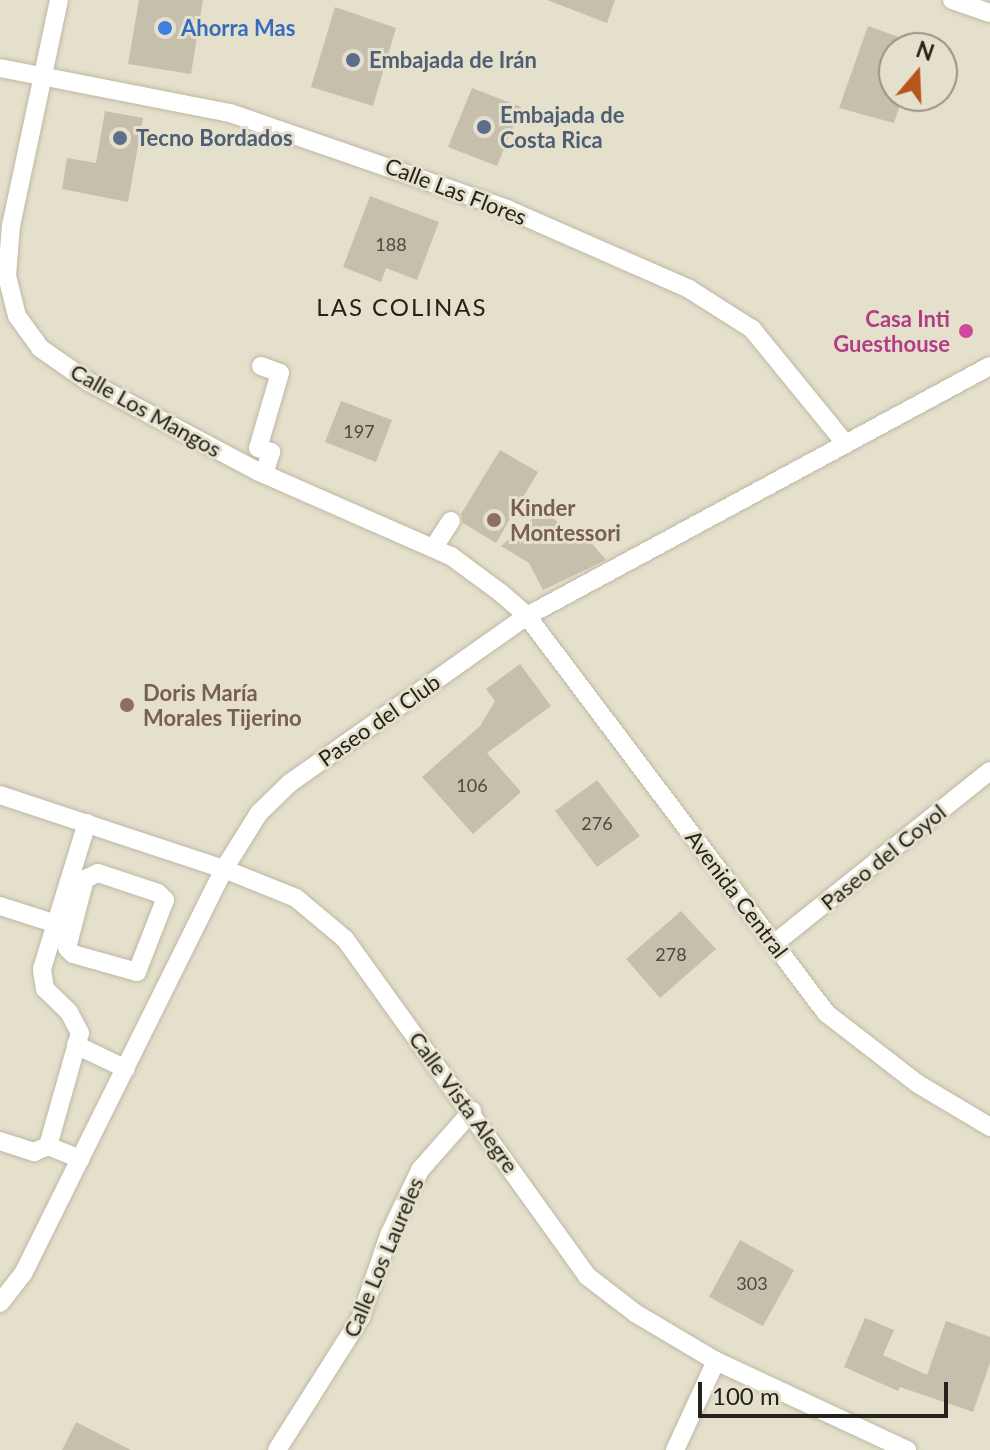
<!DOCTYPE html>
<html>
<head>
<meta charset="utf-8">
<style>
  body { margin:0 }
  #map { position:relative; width:990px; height:1450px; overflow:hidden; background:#e5e0cc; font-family:Lato,sans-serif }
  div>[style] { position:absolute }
  .building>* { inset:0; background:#c5bfac }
  .roads { filter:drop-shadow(0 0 2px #bdb8a4) drop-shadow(0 0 2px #bdb8a4) }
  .minor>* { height:18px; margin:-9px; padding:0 9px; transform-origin:9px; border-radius:9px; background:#fff }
  .dots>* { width:22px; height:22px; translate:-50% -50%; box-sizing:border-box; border:4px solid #e5e0cc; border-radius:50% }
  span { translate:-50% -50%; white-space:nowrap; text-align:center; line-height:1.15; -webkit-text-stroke:6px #e5e0cc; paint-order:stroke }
  .number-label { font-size:18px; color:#4c493e }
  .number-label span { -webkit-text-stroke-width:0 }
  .shop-label { font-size:22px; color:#366cbe; font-weight:700 }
  .left { translate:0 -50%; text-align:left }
  .service-label { font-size:22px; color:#4e5e75; font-weight:700 }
  .street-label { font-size:22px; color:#24221a }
  .hotel-label { font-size:22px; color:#b23c85; font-weight:700 }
  .right { translate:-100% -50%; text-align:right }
  .education-label { font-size:22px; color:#785e54; font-weight:700 }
  .neighbourhood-label { font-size:24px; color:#24221a; letter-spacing:2px }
  .north { position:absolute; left:878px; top:32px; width:80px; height:80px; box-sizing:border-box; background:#e5e0cc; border:2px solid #989485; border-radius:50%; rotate:19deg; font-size:22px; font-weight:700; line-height:32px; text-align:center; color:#24221a }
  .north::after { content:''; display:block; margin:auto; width:28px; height:36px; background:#b8551f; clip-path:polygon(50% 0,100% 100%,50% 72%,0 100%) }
  .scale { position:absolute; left:698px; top:1382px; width:250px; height:36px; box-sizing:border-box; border:4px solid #24221a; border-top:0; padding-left:10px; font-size:24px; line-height:28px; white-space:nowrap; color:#24221a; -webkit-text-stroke:6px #e5e0cc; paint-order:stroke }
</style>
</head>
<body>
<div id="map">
  <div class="building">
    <div style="clip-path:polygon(139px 0,203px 0,191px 74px,128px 64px)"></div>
    <div style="clip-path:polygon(547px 0,615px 0,607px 23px)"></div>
    <div style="clip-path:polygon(335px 7px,396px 28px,373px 106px,311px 87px)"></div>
    <div style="clip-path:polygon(868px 26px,924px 46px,894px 48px,894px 96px,903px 96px,894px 123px,839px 108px)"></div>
    <div style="clip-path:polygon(472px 88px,521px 107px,497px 166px,448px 147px)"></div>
    <div style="clip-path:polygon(105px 111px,143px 118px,128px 202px,62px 189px,67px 158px,96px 163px)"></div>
    <div style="clip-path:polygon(370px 196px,439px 222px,417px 280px,386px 268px,381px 282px,343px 267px)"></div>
    <div style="clip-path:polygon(341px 401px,392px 420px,376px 462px,325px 442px)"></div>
    <div style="clip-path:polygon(500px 450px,538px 472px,496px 543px,463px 523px,461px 514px)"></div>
    <div style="clip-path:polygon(545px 508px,568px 534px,577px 526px,606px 560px,543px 590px,529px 563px,501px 546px)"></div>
    <div style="clip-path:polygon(520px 664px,551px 706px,487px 753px,521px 792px,473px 834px,422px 777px,480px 726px,495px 701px,486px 689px)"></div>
    <div style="clip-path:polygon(597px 780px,640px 836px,597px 867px,555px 811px)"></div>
    <div style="clip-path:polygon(681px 911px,716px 949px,660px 998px,626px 959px)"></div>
    <div style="clip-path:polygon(740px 1240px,794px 1270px,763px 1326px,709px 1297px)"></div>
    <div style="clip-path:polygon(865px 1318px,894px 1330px,883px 1355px,927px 1375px,946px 1321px,990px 1337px,990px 1363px,973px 1412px,900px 1387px,898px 1391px,844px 1367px)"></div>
    <div style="clip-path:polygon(76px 1422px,131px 1450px,62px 1450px)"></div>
  </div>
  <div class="roads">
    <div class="minor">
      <div style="left:59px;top:0;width:230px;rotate:102deg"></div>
      <div style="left:11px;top:225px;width:51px;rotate:94.5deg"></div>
      <div style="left:7px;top:276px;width:41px;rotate:76deg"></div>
      <div style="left:17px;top:316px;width:39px;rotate:54deg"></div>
      <div style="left:40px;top:348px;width:60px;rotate:34.8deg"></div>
      <div style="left:89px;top:382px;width:190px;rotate:27.9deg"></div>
      <div style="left:257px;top:471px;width:212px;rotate:23.7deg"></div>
      <div style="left:451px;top:556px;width:62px;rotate:36.5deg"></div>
      <div style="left:501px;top:593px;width:35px;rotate:41deg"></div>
      <div style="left:527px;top:616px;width:497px;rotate:53deg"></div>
      <div style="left:826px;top:1013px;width:116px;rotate:37.7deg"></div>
      <div style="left:918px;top:1084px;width:84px;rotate:30.8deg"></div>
      <div style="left:952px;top:0;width:40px;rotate:18.9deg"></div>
      <div style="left:0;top:68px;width:234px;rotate:11.1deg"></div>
      <div style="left:230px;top:113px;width:293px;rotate:19.1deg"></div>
      <div style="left:507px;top:209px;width:199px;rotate:23.7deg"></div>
      <div style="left:689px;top:289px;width:75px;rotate:32.4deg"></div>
      <div style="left:752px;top:329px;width:146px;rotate:50.8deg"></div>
      <div style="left:261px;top:366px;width:20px;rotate:20deg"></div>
      <div style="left:280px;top:373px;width:78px;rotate:106.3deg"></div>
      <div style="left:258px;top:448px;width:14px;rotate:17deg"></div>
      <div style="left:271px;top:452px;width:23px;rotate:108deg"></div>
      <div style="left:434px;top:547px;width:31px;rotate:-57deg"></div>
      <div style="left:0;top:795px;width:236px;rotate:18.3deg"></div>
      <div style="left:224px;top:869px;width:78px;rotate:21.9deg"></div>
      <div style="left:296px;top:898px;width:64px;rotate:39.9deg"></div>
      <div style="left:345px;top:939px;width:415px;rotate:54.3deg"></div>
      <div style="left:587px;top:1276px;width:61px;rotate:37.6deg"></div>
      <div style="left:635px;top:1313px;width:94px;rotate:30.7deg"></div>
      <div style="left:716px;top:1361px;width:211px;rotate:25deg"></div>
      <div style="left:98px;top:873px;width:63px;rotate:18.4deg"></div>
      <div style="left:158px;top:893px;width:10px;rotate:45deg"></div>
      <div style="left:165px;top:900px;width:77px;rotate:111.3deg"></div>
      <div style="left:137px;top:972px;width:66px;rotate:-164.3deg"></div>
      <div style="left:73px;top:954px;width:8px;rotate:-135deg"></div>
      <div style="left:67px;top:948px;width:71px;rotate:-75.4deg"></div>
      <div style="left:85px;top:879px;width:14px;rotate:-25deg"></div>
      <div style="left:0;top:906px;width:69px;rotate:17.7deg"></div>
      <div style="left:775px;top:943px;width:275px;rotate:-38.7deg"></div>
      <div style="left:76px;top:1045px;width:55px;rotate:25.6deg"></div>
      <div style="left:0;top:1141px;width:36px;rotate:18deg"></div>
      <div style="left:34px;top:1152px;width:15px;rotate:-23deg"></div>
      <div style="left:48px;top:1146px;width:35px;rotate:22deg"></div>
      <div style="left:48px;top:1146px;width:117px;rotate:-74.2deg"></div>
      <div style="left:80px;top:1033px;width:24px;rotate:-118deg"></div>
      <div style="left:69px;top:1012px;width:33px;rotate:-136deg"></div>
      <div style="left:45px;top:989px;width:20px;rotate:-99deg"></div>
      <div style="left:42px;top:969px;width:153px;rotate:-72.9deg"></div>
      <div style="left:0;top:1303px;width:37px;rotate:-52deg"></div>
      <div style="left:23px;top:1274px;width:452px;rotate:-63.6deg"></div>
      <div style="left:224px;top:869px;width:66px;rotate:-58deg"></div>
      <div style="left:259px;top:813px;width:43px;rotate:-44.1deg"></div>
      <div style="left:290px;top:783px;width:290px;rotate:-35.2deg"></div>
      <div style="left:527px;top:616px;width:526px;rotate:-28.37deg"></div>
      <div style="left:277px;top:1450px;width:157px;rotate:-57.7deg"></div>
      <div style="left:361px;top:1317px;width:87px;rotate:-71.1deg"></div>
      <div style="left:389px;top:1235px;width:72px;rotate:-64.5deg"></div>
      <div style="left:420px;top:1170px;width:79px;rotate:-48.6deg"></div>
      <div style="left:675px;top:1450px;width:98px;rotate:-65.3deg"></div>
    </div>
  </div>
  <div class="dots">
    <div style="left:165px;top:28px;background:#3f7fe0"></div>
    <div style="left:353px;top:60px;background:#5c6f8a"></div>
    <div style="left:484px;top:127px;background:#5c6f8a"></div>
    <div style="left:120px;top:138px;background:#5c6f8a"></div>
    <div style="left:966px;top:331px;background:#d1479c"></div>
    <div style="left:494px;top:520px;background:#8d6e63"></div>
    <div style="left:127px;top:705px;background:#8d6e63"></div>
  </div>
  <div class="number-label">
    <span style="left:391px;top:244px">188</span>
    <span style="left:359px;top:431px">197</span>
    <span style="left:472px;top:785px">106</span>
    <span style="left:597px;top:823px">276</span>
    <span style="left:671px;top:954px">278</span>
    <span style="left:752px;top:1283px">303</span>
  </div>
  <div class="shop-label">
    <span class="left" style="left:181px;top:28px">Ahorra Mas</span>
  </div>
  <div class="service-label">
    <span class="left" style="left:369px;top:60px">Embajada de Irán</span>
    <span class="left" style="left:500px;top:127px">Embajada de<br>Costa Rica</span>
    <span class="left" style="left:136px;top:138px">Tecno Bordados</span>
  </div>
  <div class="street-label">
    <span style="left:456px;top:191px;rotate:21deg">Calle Las Flores</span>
    <span style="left:146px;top:410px;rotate:29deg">Calle Los Mangos</span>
    <span style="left:379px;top:720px;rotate:-35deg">Paseo del Club</span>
    <span style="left:883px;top:857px;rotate:-39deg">Paseo del Coyol</span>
    <span style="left:737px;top:894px;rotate:53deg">Avenida Central</span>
    <span style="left:464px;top:1102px;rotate:54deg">Calle Vista Alegre</span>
    <span style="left:383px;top:1257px;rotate:-67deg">Calle Los Laureles</span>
  </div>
  <div class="hotel-label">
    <span class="right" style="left:950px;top:331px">Casa Inti<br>Guesthouse</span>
  </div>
  <div class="education-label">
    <span class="left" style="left:510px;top:520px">Kinder<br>Montessori</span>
    <span class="left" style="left:143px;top:705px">Doris María<br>Morales Tijerino</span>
  </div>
  <div class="neighbourhood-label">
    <span style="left:402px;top:307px">LAS COLINAS</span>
  </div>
  <div class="north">N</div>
  <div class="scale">100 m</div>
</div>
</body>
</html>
